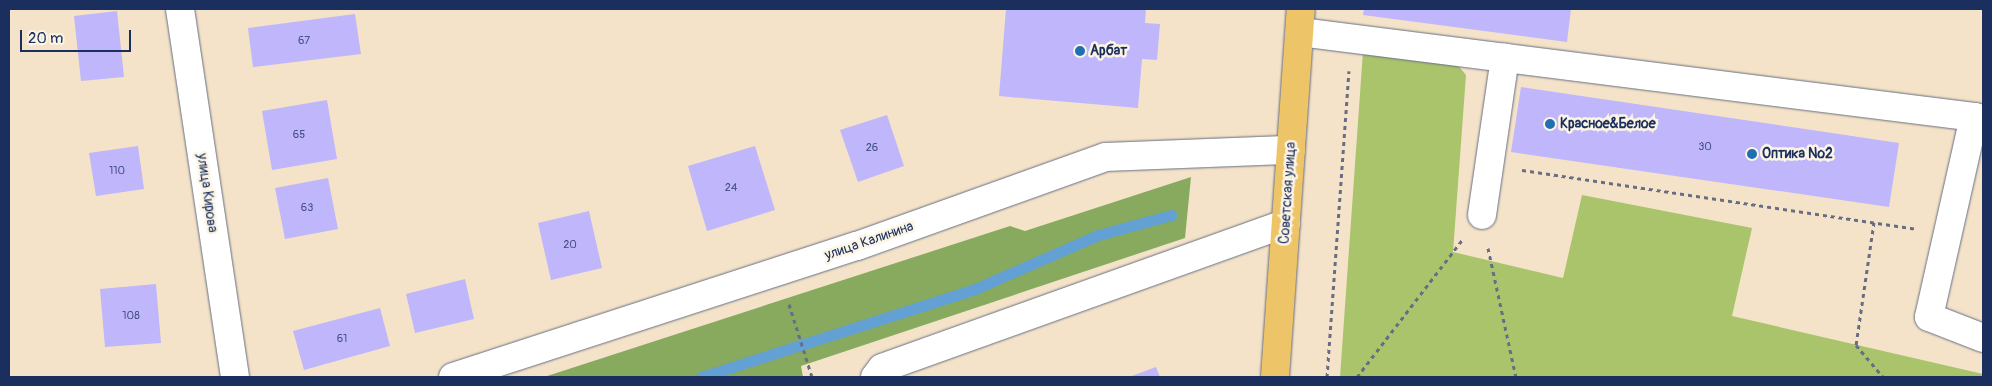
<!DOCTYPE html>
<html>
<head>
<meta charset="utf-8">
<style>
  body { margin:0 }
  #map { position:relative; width:1992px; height:386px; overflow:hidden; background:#f4e3c8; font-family:Pangolin,sans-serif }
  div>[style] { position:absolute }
  .green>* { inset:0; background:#aac46b }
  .forest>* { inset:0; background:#87aa5f }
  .stream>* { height:11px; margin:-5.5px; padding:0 5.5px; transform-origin:5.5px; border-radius:5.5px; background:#63a0d4 }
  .building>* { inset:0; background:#c0b6fb }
  .path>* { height:3px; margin-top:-1.5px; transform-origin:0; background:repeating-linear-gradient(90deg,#676e83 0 4px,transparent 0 8px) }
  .roads { filter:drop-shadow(0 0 1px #676e83) drop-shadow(0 0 1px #676e83) }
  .minor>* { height:28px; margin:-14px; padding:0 14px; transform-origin:14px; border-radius:14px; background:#fff }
  .major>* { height:28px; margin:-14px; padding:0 14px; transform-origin:14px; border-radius:14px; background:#eec469 }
  .dots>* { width:14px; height:14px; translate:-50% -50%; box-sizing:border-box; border:2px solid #fcf5e5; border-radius:50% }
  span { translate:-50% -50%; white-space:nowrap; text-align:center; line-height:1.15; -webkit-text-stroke:5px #fcf5e5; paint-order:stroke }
  .number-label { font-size:11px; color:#445185 }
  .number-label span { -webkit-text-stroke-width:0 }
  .poi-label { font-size:14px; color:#1b2f5e; font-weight:700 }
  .left { translate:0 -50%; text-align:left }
  .street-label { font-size:14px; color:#1b2f5e }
  .frame { position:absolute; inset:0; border:10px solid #1b2f5e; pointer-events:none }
  .scale { position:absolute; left:20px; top:30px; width:111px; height:22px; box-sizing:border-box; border:2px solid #1b2f5e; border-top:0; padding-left:6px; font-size:15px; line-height:18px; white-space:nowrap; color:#1b2f5e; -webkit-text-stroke:4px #fcf5e5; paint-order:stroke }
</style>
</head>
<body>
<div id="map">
  <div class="green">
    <div style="clip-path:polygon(1363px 51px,1456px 63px,1466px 75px,1453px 252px,1563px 278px,1582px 195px,1752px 228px,1732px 316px,1983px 374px,1983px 377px,1340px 377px)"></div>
  </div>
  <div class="forest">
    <div style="clip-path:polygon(1191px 177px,1185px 238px,801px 366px,803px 377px,544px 377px,1010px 226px,1025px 231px)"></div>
  </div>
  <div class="stream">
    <div style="left:701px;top:377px;width:288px;rotate:-17.8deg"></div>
    <div style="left:975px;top:289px;width:134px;rotate:-23.7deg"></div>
    <div style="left:1098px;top:235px;width:76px;rotate:-15.3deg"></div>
  </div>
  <div class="building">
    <div style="clip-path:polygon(1006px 9px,1146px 9px,1145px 23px,1160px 24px,1157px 60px,1142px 59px,1138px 108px,999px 96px)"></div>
    <div style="clip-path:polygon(1364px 9px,1571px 9px,1567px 42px,1363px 15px)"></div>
    <div style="clip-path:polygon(117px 11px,124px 77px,81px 81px,74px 16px)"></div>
    <div style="clip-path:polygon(355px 14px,361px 54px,253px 67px,248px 28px)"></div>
    <div style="clip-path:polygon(1521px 87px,1899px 143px,1889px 207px,1511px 152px)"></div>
    <div style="clip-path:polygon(327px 100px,337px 159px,272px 170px,262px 111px)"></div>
    <div style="clip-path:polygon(887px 115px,904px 166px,858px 182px,840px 130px)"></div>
    <div style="clip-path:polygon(138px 146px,144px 189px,96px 196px,89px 153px)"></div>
    <div style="clip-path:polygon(755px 146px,775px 210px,707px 231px,688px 166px)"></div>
    <div style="clip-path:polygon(328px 178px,338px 229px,285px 239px,275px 188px)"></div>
    <div style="clip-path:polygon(589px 211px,602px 268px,551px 280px,538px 223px)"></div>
    <div style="clip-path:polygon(465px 279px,474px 319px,415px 333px,406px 294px)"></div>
    <div style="clip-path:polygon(156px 284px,161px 343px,105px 347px,100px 289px)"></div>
    <div style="clip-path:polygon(380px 308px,390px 346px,304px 370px,293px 331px)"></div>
    <div style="clip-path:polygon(1156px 367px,1160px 377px,1129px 377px)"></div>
  </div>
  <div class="path">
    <div style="left:1522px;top:170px;width:398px;rotate:8.5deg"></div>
    <div style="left:1874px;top:222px;width:124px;rotate:98.3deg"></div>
    <div style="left:1856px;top:345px;width:42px;rotate:49.8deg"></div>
    <div style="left:1488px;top:248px;width:132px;rotate:77.8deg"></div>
    <div style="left:789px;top:304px;width:77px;rotate:72.5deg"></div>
    <div style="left:1327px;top:377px;width:307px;rotate:-85.9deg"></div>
    <div style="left:1357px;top:377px;width:174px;rotate:-52.5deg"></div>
  </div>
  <div class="roads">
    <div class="minor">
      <div style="left:180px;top:9px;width:372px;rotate:81.5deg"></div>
      <div style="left:1300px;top:32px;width:679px;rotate:7.19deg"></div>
      <div style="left:1983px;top:119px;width:9px;rotate:-167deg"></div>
      <div style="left:1974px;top:117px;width:205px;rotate:102.7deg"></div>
      <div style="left:1929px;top:317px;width:58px;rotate:21.3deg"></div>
      <div style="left:1482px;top:215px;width:159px;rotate:-81.7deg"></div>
      <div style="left:453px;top:377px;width:425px;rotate:-18deg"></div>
      <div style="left:857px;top:246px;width:264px;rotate:-19.7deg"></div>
      <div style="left:1106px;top:157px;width:185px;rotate:-2.2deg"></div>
      <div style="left:875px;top:377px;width:11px;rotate:-52deg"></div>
      <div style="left:882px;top:368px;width:429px;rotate:-19.7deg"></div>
    </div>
    <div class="major">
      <div style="left:1275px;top:377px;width:369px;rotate:-86deg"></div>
    </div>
  </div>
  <div class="dots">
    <div style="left:1080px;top:51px;background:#1f6fb2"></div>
    <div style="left:1550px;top:124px;background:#1f6fb2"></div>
    <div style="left:1752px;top:154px;background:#1f6fb2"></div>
  </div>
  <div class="number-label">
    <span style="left:304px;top:41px">67</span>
    <span style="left:299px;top:135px">65</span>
    <span style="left:1705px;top:147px">30</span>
    <span style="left:872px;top:148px">26</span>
    <span style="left:117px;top:171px">110</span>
    <span style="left:731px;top:188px">24</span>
    <span style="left:307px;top:208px">63</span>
    <span style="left:570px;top:245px">20</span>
    <span style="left:131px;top:316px">108</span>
    <span style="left:342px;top:339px">61</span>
  </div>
  <div class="poi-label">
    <span class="left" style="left:1090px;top:51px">Арбат</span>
    <span class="left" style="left:1560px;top:124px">Красное&amp;Белое</span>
    <span class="left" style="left:1762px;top:154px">Оптика №2</span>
  </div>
  <div class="street-label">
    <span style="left:207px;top:193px;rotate:82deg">улица Кирова</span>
    <span style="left:1288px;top:193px;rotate:-86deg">Советская улица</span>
    <span style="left:869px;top:241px;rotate:-19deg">улица Калинина</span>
  </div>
  <div class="frame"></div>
  <div class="scale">20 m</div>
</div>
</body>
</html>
